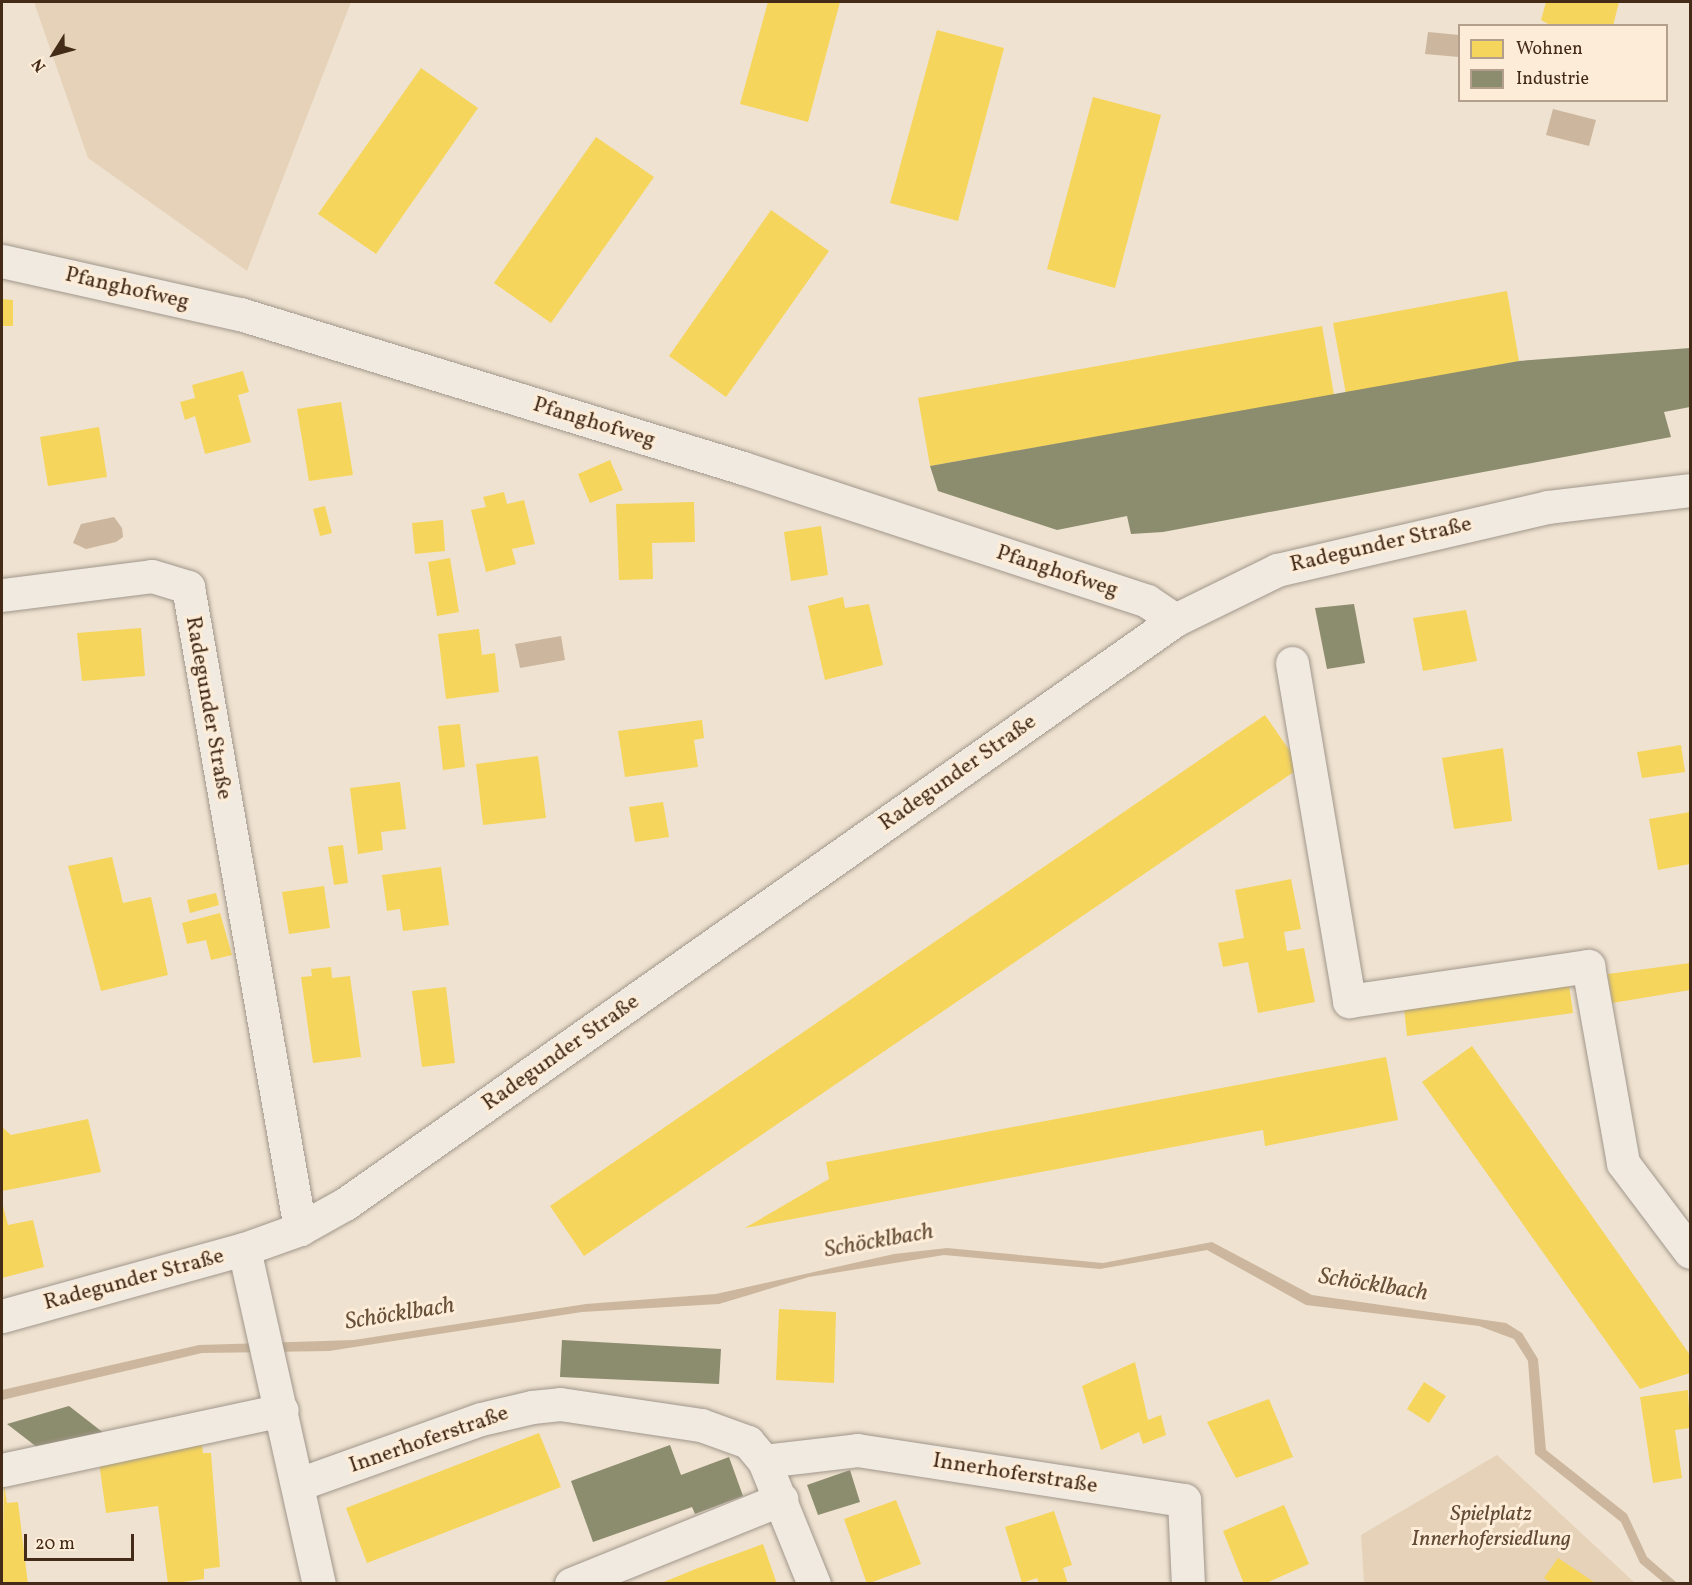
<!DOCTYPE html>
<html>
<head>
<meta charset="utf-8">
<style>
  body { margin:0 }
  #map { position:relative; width:1692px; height:1585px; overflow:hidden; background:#efe2d0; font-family:Vollkorn,serif }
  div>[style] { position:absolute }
  .green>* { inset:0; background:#e5d2b9 }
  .water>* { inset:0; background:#ccb79e }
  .homes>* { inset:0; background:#f6d55c }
  .industry>* { inset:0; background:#8c8c6e }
  .roads { filter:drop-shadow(0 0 2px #a1978b) drop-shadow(0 0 2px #a1978b) }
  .minor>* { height:33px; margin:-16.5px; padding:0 16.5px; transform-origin:16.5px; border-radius:16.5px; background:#f1eae1 }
  .secondary>* { height:33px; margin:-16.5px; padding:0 16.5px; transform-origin:16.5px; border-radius:16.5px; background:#f1eae1 }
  span { translate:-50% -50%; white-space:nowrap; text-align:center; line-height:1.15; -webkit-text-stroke:6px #fdedd8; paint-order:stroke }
  .street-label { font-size:22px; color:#442b17 }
  .park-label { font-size:22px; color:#634a34; font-style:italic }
  .water-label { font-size:24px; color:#685039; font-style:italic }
  .frame { position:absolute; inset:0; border:3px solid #442b17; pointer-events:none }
  .legend { position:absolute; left:1458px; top:24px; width:210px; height:78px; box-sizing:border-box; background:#fdedd8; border:2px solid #b39f8b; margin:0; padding:8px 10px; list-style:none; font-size:18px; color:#442b17 }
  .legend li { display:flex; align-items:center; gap:12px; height:30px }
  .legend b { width:30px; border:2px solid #b39f8b }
  .north { position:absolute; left:24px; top:24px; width:60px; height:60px; -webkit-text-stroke:4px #fdedd8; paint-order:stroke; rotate:233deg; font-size:16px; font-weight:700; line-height:24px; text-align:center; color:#442b17 }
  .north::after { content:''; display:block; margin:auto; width:21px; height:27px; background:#442b17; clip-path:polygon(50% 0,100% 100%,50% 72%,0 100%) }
  .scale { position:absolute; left:24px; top:1534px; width:110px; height:27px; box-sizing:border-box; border:3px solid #442b17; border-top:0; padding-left:8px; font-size:18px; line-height:21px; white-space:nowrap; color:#442b17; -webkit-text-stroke:4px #fdedd8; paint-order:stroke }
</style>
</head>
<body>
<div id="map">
  <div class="green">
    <div style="clip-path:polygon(34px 2px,351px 2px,247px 271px,88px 158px)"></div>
    <div style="clip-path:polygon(1497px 1455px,1635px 1583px,1364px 1583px,1361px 1535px)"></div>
  </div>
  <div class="water">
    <div style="clip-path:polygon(1428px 32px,1459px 35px,1459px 57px,1425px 54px)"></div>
    <div style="clip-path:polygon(1553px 109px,1596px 120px,1589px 146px,1546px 135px)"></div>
    <div style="clip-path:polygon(114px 517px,122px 528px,123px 537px,116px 542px,86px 549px,73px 543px,81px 524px)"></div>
    <div style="clip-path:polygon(561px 636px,565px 660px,520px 668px,515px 644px)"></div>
    <div style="clip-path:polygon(1212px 1242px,1312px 1295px,1506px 1323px,1522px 1333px,1538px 1359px,1546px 1450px,1627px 1514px,1647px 1557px,1677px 1583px,1664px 1583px,1640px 1563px,1621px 1522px,1535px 1454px,1528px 1361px,1514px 1339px,1479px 1326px,1306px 1305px,1207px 1250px,1100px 1269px,944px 1255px,809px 1277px,719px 1304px,582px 1312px,329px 1351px,202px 1353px,2px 1400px,2px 1390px,199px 1345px,354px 1340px,586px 1304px,716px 1294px,894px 1254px,947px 1248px,1103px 1263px)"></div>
  </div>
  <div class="homes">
    <div style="clip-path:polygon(768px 2px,840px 2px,808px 122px,740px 104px)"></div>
    <div style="clip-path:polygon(1546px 2px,1619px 2px,1613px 26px,1552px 26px,1541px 20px)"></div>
    <div style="clip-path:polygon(937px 30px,1004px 48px,958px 221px,890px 203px)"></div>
    <div style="clip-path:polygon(421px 68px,478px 108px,376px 254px,318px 214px)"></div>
    <div style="clip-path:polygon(1093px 97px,1161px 115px,1115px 288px,1047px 269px)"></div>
    <div style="clip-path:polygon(596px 137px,654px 177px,551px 323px,494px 283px)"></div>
    <div style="clip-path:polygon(771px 210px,829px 251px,726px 397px,669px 356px)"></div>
    <div style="clip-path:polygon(1507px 291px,1519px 361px,1346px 394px,1333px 323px)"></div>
    <div style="clip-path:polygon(2px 299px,13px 300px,13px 326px,2px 326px)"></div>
    <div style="clip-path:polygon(1322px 326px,1334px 395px,930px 466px,918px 398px)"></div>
    <div style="clip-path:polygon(243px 371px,249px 392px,238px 395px,251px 442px,205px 454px,195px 416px,185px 420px,180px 402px,195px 398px,192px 385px)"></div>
    <div style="clip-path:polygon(341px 402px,353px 475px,309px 481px,297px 409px)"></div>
    <div style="clip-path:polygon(99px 427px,107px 477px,48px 486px,40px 437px)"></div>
    <div style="clip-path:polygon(610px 460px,623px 490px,590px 503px,578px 474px)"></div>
    <div style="clip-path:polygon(504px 492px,507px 504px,524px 500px,535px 544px,512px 549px,516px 564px,486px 572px,471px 510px,486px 507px,483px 497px)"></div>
    <div style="clip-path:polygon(694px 502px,695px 542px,652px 543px,653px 579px,619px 580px,616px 504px)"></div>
    <div style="clip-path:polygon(325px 506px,332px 533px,320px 536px,313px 509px)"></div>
    <div style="clip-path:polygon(443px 520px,445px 551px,415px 554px,412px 523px)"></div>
    <div style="clip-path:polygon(821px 526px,828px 575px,791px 581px,784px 532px)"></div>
    <div style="clip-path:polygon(450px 558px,459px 612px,437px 616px,428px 562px)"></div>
    <div style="clip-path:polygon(843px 597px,845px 608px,869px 604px,883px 665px,825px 680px,808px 606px)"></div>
    <div style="clip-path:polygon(1466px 610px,1477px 661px,1423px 671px,1413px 618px)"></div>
    <div style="clip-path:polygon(141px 628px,145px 676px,82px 681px,77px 633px)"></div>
    <div style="clip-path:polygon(479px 629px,482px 655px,495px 653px,499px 692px,446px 699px,438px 634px)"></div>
    <div style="clip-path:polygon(1265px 715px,1301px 767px,584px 1256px,550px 1206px)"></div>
    <div style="clip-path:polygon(702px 720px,704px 738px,694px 740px,698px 767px,625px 777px,618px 731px)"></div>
    <div style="clip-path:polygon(460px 724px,465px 767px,443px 770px,438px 726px)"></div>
    <div style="clip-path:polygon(1681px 745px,1685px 772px,1642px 778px,1637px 752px)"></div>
    <div style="clip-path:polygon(1503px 748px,1512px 821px,1454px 829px,1442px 758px)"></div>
    <div style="clip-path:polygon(538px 756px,546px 818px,483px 825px,476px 764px)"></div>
    <div style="clip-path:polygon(400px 782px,406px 829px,381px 832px,383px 850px,358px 854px,350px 788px)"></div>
    <div style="clip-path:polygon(663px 802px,669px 837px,635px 842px,629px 807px)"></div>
    <div style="clip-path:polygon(1690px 812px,1690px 864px,1658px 870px,1649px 819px)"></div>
    <div style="clip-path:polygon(343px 845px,348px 883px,334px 885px,328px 847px)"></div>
    <div style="clip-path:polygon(112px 857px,123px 903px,151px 897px,168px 975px,101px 991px,68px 866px)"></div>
    <div style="clip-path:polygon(441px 867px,449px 925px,403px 931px,400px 909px,387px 911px,382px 875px)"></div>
    <div style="clip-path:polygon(1291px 879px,1301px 929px,1284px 932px,1286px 945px,1287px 951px,1304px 948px,1315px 1002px,1258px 1013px,1248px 962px,1223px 967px,1218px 943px,1244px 938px,1235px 890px)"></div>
    <div style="clip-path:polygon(324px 886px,330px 928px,289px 934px,282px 892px)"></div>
    <div style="clip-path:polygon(216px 893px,219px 905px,190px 913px,187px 900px)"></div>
    <div style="clip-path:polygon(220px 913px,232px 955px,211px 960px,206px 940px,187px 944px,182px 923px)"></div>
    <div style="clip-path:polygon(1690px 963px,1690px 990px,1612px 1003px,1608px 974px)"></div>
    <div style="clip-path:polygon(331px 967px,332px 978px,350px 976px,361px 1057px,313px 1063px,301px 977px,312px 976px,311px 969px)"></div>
    <div style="clip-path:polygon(1569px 985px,1573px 1013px,1407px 1036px,1404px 1008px)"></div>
    <div style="clip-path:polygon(446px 987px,455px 1063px,422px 1067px,412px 991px)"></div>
    <div style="clip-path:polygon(1472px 1046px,1690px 1355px,1690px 1373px,1640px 1389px,1422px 1082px)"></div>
    <div style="clip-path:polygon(1386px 1057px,1398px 1120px,1265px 1146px,1263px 1130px,745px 1228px,829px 1179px,826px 1162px)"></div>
    <div style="clip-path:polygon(88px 1119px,101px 1172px,2px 1191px,2px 1127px,11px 1135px)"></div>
    <div style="clip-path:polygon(2px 1202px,8px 1225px,33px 1220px,44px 1267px,2px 1278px)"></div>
    <div style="clip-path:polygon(779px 1309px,836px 1312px,834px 1383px,776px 1380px)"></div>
    <div style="clip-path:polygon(1135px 1362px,1148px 1420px,1161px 1415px,1166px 1435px,1143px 1444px,1139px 1432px,1101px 1450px,1082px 1386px)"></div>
    <div style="clip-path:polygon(1424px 1382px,1446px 1396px,1429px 1423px,1407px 1409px)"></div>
    <div style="clip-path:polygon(1688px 1390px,1690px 1428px,1675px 1430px,1682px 1478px,1653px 1483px,1640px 1397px)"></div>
    <div style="clip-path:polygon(1269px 1399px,1293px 1457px,1236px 1478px,1207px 1422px)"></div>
    <div style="clip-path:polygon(539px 1433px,561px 1487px,367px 1563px,346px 1508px)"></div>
    <div style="clip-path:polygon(201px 1439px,203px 1453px,211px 1453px,220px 1567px,204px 1569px,204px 1579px,168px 1584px,158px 1506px,106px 1513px,99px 1462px)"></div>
    <div style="clip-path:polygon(4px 1484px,7px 1503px,18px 1502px,28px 1584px,2px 1584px)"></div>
    <div style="clip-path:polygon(896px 1500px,921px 1564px,867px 1584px,844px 1519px)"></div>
    <div style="clip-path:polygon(1284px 1505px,1309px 1564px,1264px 1584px,1244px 1584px,1223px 1531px)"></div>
    <div style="clip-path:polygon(1054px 1511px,1072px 1565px,1063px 1568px,1068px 1584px,1039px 1584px,1037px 1578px,1022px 1583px,1005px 1527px)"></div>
    <div style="clip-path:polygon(763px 1544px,777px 1584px,659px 1584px,698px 1568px)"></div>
    <div style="clip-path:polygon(1558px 1558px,1597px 1584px,1553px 1584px,1544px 1578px)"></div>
  </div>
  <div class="industry">
    <div style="clip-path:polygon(1690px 348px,1690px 407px,1664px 412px,1671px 437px,1163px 532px,1131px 534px,1127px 516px,1057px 530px,938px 491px,930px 466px,1519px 361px)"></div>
    <div style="clip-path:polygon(1354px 604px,1365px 663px,1327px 669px,1315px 608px)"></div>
    <div style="clip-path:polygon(562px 1340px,721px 1349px,719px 1384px,560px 1377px)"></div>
    <div style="clip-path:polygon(69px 1406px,105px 1434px,42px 1451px,7px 1424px)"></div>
    <div style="clip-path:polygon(670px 1445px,681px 1475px,729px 1457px,743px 1496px,695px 1514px,692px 1507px,593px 1542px,571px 1481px)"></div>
    <div style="clip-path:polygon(850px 1470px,860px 1502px,818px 1515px,807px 1485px)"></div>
  </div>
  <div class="roads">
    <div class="minor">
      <div style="left:2px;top:261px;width:244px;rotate:12.6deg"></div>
      <div style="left:240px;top:314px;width:526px;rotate:17.02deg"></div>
      <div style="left:743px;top:468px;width:425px;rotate:18.2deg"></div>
      <div style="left:1147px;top:601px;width:34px;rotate:34deg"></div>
      <div style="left:2px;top:595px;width:151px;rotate:-7.2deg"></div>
      <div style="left:152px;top:576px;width:38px;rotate:17deg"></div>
      <div style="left:188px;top:587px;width:652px;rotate:80.1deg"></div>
      <div style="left:1292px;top:663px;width:343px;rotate:80.4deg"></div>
      <div style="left:1349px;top:1001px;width:242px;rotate:-8.3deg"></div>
      <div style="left:1588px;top:966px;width:200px;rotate:79.9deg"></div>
      <div style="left:1623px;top:1163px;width:111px;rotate:53deg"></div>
      <div style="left:244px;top:1249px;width:343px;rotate:77.4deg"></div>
      <div style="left:764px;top:1461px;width:94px;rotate:-6.7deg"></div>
      <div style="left:857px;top:1450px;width:331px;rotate:8.7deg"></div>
      <div style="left:1184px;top:1500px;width:84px;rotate:87.3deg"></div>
      <div style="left:2px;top:1470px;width:286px;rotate:-12.1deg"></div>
      <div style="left:299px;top:1484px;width:193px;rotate:-19.7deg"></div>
      <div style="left:481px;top:1419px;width:52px;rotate:-13.2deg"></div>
      <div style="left:532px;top:1407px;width:28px;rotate:-6deg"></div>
      <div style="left:560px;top:1404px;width:143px;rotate:8.5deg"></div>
      <div style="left:701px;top:1425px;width:50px;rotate:19.9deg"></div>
      <div style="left:748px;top:1442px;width:25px;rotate:50deg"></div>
      <div style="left:764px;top:1461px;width:133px;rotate:67.9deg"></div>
      <div style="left:571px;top:1584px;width:227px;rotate:-22deg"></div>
    </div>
    <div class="secondary">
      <div style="left:2px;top:1316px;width:251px;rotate:-15.5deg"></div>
      <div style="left:244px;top:1249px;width:59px;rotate:-19.7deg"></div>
      <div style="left:300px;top:1229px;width:51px;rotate:-29.1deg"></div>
      <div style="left:345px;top:1204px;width:1015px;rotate:-35.13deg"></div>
      <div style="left:1175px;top:620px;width:114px;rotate:-26.1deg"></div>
      <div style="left:1277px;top:570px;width:278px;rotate:-13.1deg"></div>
      <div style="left:1548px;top:507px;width:143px;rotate:-6.8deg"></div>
    </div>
  </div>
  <div class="street-label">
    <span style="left:127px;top:289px;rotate:13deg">Pfanghofweg</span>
    <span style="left:594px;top:423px;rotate:17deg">Pfanghofweg</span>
    <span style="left:1381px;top:545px;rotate:-13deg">Radegunder Straße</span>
    <span style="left:1057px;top:572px;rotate:18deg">Pfanghofweg</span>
    <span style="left:208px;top:708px;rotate:80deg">Radegunder Straße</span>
    <span style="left:958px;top:773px;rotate:-35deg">Radegunder Straße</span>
    <span style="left:561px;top:1053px;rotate:-35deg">Radegunder Straße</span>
    <span style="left:134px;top:1280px;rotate:-15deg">Radegunder Straße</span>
    <span style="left:429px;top:1440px;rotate:-19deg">Innerhoferstraße</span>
    <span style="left:1015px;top:1474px;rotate:9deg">Innerhoferstraße</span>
  </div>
  <div class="park-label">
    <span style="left:1491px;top:1527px">Spielplatz<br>Innerhofersiedlung</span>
  </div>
  <div class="water-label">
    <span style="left:879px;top:1242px;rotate:-10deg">Schöcklbach</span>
    <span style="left:1373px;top:1286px;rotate:9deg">Schöcklbach</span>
    <span style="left:400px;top:1315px;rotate:-9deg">Schöcklbach</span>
  </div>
  <div class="frame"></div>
  <ul class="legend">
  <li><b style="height:16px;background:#f6d55c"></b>Wohnen</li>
  <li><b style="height:16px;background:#8c8c6e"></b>Industrie</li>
  </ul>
  <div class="north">N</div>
  <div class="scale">20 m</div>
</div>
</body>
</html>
